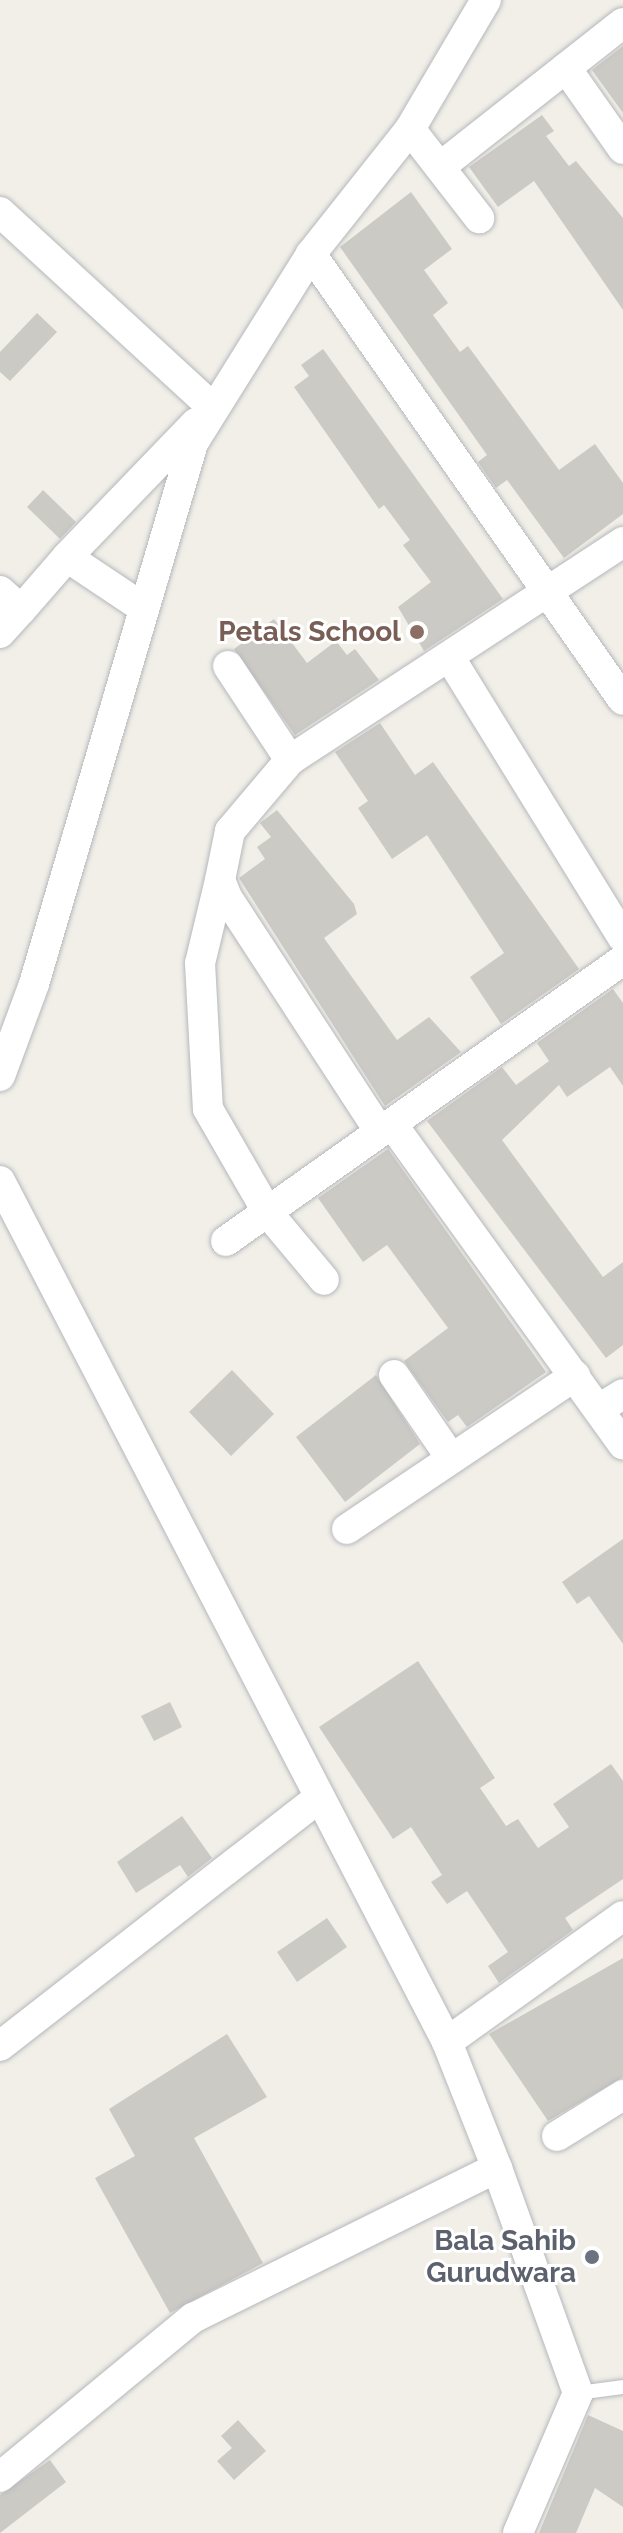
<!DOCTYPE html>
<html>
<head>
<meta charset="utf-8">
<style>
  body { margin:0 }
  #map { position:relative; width:623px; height:2533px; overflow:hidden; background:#f1efe8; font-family:Raleway,sans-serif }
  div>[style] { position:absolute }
  .building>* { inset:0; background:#cccac5 }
  .roads { filter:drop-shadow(0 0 2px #b5b8bc) drop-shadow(0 0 2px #b5b8bc) }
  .lane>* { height:14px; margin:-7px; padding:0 7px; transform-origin:7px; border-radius:7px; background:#fff }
  .street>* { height:30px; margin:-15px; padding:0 15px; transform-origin:15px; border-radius:15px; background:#fff }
  .dots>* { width:22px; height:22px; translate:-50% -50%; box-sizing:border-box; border:4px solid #fff; border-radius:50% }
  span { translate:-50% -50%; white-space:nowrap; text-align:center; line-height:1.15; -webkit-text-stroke:6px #fff; paint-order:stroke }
  .education-label { font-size:28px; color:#785e54; font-weight:700 }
  .right { translate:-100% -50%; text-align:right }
  .worship-label { font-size:28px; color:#5b616d; font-weight:700 }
</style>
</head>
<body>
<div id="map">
  <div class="building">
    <div style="clip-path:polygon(623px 46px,623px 113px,592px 70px)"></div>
    <div style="clip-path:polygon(542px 115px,554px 131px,546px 136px,569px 166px,576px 161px,623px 218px,623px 310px,534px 181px,498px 207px,469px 167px)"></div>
    <div style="clip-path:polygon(411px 192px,452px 249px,424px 270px,448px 303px,433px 315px,460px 352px,468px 346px,559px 470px,595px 444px,623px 483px,623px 514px,564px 558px,507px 480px,496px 488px,478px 462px,487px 455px,340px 247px)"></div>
    <div style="clip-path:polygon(37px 313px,57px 332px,10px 381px,0 372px,0 352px)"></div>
    <div style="clip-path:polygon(323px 349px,503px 599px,424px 651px,398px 607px,431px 582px,403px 545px,410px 540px,384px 505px,379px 509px,294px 387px,309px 376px,301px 365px)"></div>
    <div style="clip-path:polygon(43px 490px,76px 522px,60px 539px,27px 507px)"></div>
    <div style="clip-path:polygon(274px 619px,307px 663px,336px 641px,347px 655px,355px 649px,379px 680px,295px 735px,234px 649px)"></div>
    <div style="clip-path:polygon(380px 723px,415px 775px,433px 762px,579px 969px,501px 1024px,470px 977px,504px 953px,427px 835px,392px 859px,358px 808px,368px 801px,335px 752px)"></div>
    <div style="clip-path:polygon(277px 810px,354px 904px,357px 914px,324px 938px,397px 1040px,429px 1017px,461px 1052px,385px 1106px,239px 878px,265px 859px,257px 847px,271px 837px,260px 823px)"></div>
    <div style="clip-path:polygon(613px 989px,623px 1003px,623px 1086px,610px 1067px,567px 1097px,559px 1085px,502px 1140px,603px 1277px,623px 1262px,623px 1345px,606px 1358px,427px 1121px,502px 1067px,516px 1085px,549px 1061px,537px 1043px)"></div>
    <div style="clip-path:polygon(388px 1149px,546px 1372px,467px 1427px,458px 1415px,448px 1422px,404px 1361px,448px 1328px,387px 1245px,363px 1262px,318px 1198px)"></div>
    <div style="clip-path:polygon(232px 1370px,274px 1414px,231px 1456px,189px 1412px)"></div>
    <div style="clip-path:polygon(376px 1375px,420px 1444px,345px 1502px,296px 1437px)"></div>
    <div style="clip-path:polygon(623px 1539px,623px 1644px,589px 1596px,577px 1604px,562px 1582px)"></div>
    <div style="clip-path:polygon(418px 1661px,495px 1778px,480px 1788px,506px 1826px,518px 1819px,538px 1848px,569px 1827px,553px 1804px,611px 1764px,623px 1781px,623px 1879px,565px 1918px,573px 1930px,499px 1983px,488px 1966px,508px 1952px,467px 1891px,447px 1904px,431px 1882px,442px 1875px,411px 1827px,393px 1839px,319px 1727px)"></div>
    <div style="clip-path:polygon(170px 1702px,182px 1727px,154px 1741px,141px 1716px)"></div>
    <div style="clip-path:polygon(182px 1816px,212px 1858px,188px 1877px,180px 1865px,136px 1893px,117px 1862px)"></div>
    <div style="clip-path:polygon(327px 1918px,347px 1947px,297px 1982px,277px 1952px)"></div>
    <div style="clip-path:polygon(623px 1958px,623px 2077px,548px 2121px,489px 2034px)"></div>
    <div style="clip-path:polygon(227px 2034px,267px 2097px,194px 2138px,263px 2263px,170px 2313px,95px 2178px,135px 2156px,109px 2109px)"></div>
    <div style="clip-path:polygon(588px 2415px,623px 2431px,623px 2507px,595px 2488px,576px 2533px,539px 2533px)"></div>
    <div style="clip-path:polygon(238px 2420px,266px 2451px,234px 2480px,217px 2461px,232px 2448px,221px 2436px)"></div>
    <div style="clip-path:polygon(50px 2460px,66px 2482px,0 2533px,0 2495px)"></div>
  </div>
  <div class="roads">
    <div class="lane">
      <div style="left:578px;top:2393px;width:45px;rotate:-7.6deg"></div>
    </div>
    <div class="street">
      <div style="left:566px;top:68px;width:99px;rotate:54.9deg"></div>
      <div style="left:410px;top:129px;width:113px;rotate:52.2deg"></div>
      <div style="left:440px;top:167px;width:233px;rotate:-38.2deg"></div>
      <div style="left:0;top:212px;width:288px;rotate:42.6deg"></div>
      <div style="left:311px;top:254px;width:544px;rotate:55.03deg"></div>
      <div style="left:67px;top:557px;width:186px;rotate:-46.1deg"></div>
      <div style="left:0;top:591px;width:28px;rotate:42deg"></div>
      <div style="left:21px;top:610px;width:70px;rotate:-49deg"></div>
      <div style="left:67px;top:557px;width:90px;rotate:33.7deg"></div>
      <div style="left:0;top:633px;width:31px;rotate:-48deg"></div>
      <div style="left:450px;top:658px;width:329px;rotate:58.3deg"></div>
      <div style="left:228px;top:666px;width:113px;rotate:56.6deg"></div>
      <div style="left:220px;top:880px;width:85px;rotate:103.5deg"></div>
      <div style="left:200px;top:963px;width:146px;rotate:86.9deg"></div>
      <div style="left:208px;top:1109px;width:120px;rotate:60deg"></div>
      <div style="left:268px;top:1213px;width:87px;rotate:50.1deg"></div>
      <div style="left:0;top:1076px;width:98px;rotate:-69.7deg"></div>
      <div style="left:34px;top:984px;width:564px;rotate:-73.62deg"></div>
      <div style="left:193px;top:443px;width:223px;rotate:-58deg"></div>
      <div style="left:311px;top:254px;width:159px;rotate:-51.6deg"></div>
      <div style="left:410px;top:129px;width:150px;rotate:-59.5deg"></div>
      <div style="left:392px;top:1124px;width:395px;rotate:54.2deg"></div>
      <div style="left:380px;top:1132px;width:280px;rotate:-123.1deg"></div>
      <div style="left:227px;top:897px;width:18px;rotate:-112deg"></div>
      <div style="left:220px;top:880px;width:50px;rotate:-78.5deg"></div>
      <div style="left:230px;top:831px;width:93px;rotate:-49.8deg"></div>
      <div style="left:290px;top:760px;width:398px;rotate:-33.2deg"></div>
      <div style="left:0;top:1181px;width:970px;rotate:62.56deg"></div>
      <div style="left:447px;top:2042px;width:136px;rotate:68.4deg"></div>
      <div style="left:497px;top:2168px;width:239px;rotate:70.2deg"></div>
      <div style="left:578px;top:2393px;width:152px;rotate:113.2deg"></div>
      <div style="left:226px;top:1241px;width:486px;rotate:-35.3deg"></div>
      <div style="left:394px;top:1375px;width:97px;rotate:55.5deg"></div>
      <div style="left:599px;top:1409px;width:28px;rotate:-32deg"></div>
      <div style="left:347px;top:1529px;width:275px;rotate:-33.9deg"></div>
      <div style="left:447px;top:2042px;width:216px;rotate:-35.6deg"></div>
      <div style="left:0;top:2046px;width:404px;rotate:-37.9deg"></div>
      <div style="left:557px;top:2136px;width:78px;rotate:-31.8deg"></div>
      <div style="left:0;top:2477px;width:250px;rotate:-39.5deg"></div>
      <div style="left:193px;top:2318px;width:339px;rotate:-26.3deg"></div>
    </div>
  </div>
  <div class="dots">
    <div style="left:417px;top:632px;background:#8d6e63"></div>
    <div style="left:592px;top:2257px;background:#6b7280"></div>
  </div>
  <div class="education-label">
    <span class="right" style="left:401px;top:632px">Petals School</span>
  </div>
  <div class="worship-label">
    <span class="right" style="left:576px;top:2257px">Bala Sahib<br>Gurudwara</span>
  </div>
</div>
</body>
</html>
